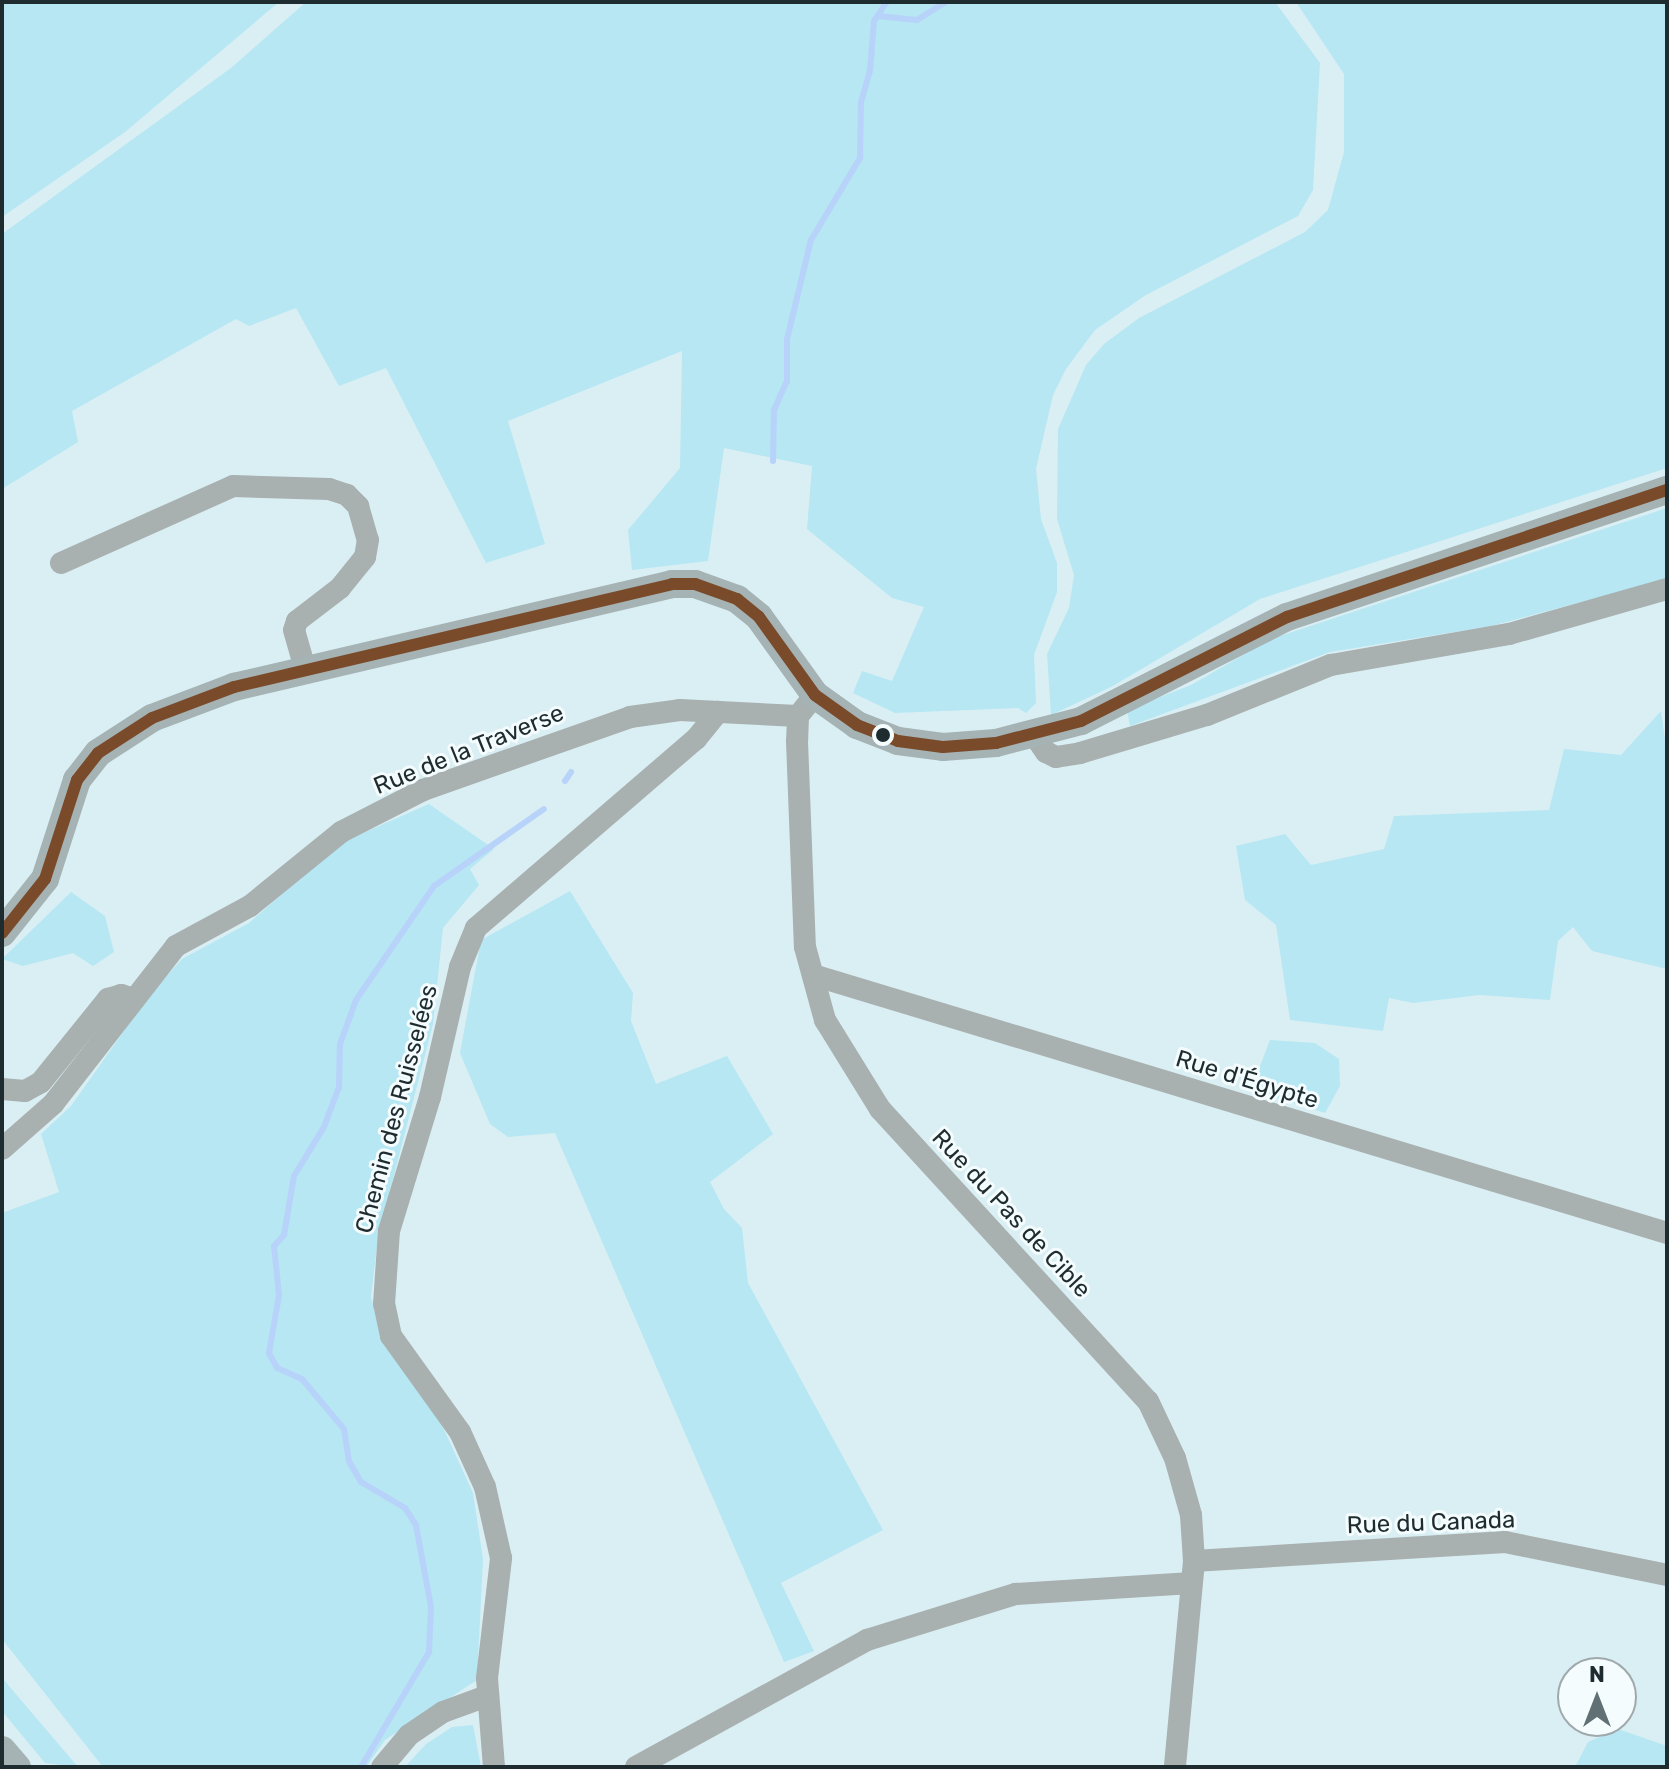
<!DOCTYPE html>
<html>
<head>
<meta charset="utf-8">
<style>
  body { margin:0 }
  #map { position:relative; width:1669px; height:1769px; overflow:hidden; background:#daeff4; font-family:Rubik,sans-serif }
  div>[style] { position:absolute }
  .green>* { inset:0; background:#b6e7f3 }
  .stream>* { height:6px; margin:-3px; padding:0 3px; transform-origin:3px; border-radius:3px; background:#b8d3fa }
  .minor>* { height:22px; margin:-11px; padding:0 11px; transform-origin:11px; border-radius:11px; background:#a8b0b0 }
  .major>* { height:28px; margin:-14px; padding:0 14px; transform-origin:14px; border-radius:14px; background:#a6b3b4 }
  .bus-1>* { height:12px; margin:-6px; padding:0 6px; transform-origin:6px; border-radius:6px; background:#7a4b2a }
  .dots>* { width:22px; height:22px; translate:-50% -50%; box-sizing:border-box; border:4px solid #f5fcfe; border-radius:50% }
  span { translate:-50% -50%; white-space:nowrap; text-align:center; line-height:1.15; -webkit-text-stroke:6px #f5fcfe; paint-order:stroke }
  .street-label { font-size:24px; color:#1e2c30 }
  .frame { position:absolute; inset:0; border:4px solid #1e2c30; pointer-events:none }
  .north { position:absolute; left:1557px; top:1657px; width:80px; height:80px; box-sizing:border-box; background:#f5fcfe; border:2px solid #9fa9ac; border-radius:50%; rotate:0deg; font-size:22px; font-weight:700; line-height:32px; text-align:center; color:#1e2c30 }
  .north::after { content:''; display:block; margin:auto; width:28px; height:36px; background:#607075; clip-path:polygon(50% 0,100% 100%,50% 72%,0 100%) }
</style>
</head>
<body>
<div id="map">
  <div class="green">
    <div style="clip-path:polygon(2px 2px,279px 2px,125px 132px,2px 217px)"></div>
    <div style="clip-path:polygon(306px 2px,1275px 2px,1320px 63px,1313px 190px,1298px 216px,1146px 295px,1095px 330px,1066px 369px,1053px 395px,1036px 469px,1041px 519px,1057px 563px,1057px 592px,1034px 655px,1036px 703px,1026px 713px,1018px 708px,895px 713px,853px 693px,862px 671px,892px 681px,924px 607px,892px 598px,807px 529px,812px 466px,724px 448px,708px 561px,632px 570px,628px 530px,680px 468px,682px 351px,508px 421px,545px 544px,486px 563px,386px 368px,339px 386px,296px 308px,249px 326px,236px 319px,72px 411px,78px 442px,2px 489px,2px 234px,231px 68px)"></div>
    <div style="clip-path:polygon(1296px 2px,1667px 2px,1667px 468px,1260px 599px,1111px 687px,1051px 715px,1047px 654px,1069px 608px,1074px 575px,1057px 519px,1058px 429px,1086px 365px,1104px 344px,1139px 318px,1305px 232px,1328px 210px,1344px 152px,1344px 74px)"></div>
    <div style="clip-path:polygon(1667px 508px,1667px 579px,1491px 626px,1330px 652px,1130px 726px,1127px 710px,1191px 685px,1271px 639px)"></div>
    <div style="clip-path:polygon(1661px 711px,1667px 753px,1667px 969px,1592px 951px,1573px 927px,1558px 941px,1550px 1000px,1480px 995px,1413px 1003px,1389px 998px,1383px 1031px,1290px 1020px,1276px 925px,1245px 900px,1236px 846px,1285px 834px,1311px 865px,1384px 849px,1394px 816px,1549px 810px,1564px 749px,1621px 755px)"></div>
    <div style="clip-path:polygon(429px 804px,494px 849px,470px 869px,479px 885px,443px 928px,433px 1024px,378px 1237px,371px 1297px,381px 1337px,442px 1425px,473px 1493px,483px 1559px,477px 1680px,385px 1740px,366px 1767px,103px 1767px,2px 1639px,2px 1213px,59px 1192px,41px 1134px,71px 1106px,148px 997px,182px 959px,249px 923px,340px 843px)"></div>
    <div style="clip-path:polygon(570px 891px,633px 993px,631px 1021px,656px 1084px,727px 1056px,773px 1134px,710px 1182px,724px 1209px,742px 1228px,748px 1283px,883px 1530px,781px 1583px,814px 1651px,784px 1662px,555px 1133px,508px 1137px,490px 1124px,460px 1053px,481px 940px)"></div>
    <div style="clip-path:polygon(71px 892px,105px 916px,114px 952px,93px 966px,73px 953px,23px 966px,2px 959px)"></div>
    <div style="clip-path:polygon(1270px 1040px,1315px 1043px,1339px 1059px,1340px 1086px,1325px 1113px,1251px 1090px)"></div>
    <div style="clip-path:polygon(2px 1677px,9px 1686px,78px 1767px,45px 1763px,2px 1711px)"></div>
    <div style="clip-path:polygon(473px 1725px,481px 1767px,405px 1767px,426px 1744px,452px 1727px)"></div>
    <div style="clip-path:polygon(1618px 1729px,1667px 1746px,1667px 1767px,1575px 1767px,1588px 1742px)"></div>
  </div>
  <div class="stream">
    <div style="left:878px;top:16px;width:39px;rotate:6deg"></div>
    <div style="left:917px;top:20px;width:34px;rotate:-32deg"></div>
    <div style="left:773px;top:461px;width:51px;rotate:-88.9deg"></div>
    <div style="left:774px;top:410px;width:32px;rotate:-66deg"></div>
    <div style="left:787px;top:381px;width:42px;rotate:-90deg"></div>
    <div style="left:787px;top:339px;width:102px;rotate:-76.4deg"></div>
    <div style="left:811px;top:240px;width:96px;rotate:-59.1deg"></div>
    <div style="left:860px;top:158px;width:56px;rotate:-89deg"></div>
    <div style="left:861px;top:102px;width:32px;rotate:-74deg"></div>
    <div style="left:870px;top:71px;width:50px;rotate:-85.4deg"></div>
    <div style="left:874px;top:21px;width:23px;rotate:-56deg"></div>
    <div style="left:565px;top:781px;width:11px;rotate:-56deg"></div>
    <div style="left:361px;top:1767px;width:134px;rotate:-59.4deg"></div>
    <div style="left:429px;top:1652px;width:45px;rotate:-87.5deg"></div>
    <div style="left:431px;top:1607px;width:83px;rotate:-100.4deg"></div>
    <div style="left:416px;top:1525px;width:20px;rotate:-123deg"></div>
    <div style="left:405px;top:1508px;width:51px;rotate:-149.4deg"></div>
    <div style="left:361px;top:1482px;width:24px;rotate:-120deg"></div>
    <div style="left:349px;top:1461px;width:32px;rotate:-99deg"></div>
    <div style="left:344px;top:1429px;width:65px;rotate:-130deg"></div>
    <div style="left:302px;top:1379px;width:27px;rotate:-156deg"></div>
    <div style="left:277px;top:1368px;width:17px;rotate:-118deg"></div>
    <div style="left:269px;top:1353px;width:59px;rotate:-80.2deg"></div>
    <div style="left:279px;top:1295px;width:49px;rotate:-95.8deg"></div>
    <div style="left:274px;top:1246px;width:15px;rotate:-48deg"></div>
    <div style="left:284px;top:1235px;width:60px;rotate:-80.4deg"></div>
    <div style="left:294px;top:1176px;width:57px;rotate:-58.5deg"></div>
    <div style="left:324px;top:1127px;width:43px;rotate:-69.4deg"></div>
    <div style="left:339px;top:1087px;width:43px;rotate:-88.7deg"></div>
    <div style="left:340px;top:1044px;width:47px;rotate:-70deg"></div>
    <div style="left:356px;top:1000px;width:138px;rotate:-55.6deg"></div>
    <div style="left:434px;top:886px;width:134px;rotate:-35deg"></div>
  </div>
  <div class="minor">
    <div style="left:61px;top:563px;width:188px;rotate:-24.1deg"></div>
    <div style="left:233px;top:486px;width:96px;rotate:1.8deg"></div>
    <div style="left:329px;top:489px;width:19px;rotate:18deg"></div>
    <div style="left:347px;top:495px;width:16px;rotate:45deg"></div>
    <div style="left:358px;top:506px;width:35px;rotate:74deg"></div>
    <div style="left:368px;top:540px;width:17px;rotate:100deg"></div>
    <div style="left:365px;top:557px;width:40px;rotate:129deg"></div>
    <div style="left:340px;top:588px;width:54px;rotate:142.5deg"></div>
    <div style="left:297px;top:621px;width:9px;rotate:108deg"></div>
    <div style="left:294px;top:630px;width:44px;rotate:74.1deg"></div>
    <div style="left:815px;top:695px;width:27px;rotate:129deg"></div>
    <div style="left:798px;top:716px;width:25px;rotate:92deg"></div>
    <div style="left:797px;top:741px;width:206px;rotate:87.8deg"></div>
    <div style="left:805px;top:947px;width:76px;rotate:74.7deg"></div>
    <div style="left:825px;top:1020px;width:105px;rotate:58.3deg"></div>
    <div style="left:880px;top:1109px;width:396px;rotate:47.5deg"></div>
    <div style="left:1148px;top:1401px;width:63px;rotate:64.7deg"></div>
    <div style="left:1175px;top:1458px;width:59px;rotate:74.3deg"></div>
    <div style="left:1191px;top:1515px;width:46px;rotate:86.3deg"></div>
    <div style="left:1194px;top:1561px;width:207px;rotate:95.3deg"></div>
    <div style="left:1034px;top:735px;width:21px;rotate:55deg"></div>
    <div style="left:1046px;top:752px;width:11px;rotate:27deg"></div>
    <div style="left:1056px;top:757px;width:24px;rotate:-9deg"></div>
    <div style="left:1080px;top:753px;width:133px;rotate:-16.7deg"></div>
    <div style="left:1207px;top:715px;width:134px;rotate:-22deg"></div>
    <div style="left:1331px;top:665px;width:181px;rotate:-9.9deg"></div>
    <div style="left:1509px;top:634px;width:164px;rotate:-15.9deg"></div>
    <div style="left:813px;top:975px;width:892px;rotate:16.81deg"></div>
    <div style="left:2px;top:1089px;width:23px;rotate:5deg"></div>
    <div style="left:25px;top:1091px;width:18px;rotate:-29deg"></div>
    <div style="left:41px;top:1082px;width:107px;rotate:-51.1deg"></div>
    <div style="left:108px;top:999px;width:14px;rotate:-17deg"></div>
    <div style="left:121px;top:995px;width:14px;rotate:17deg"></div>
    <div style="left:2px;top:1149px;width:68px;rotate:-41.4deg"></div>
    <div style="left:53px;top:1104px;width:200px;rotate:-52.1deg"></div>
    <div style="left:176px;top:946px;width:84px;rotate:-28.4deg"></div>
    <div style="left:250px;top:906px;width:117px;rotate:-39.1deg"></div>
    <div style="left:341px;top:832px;width:92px;rotate:-27.1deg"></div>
    <div style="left:423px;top:790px;width:219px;rotate:-19.4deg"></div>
    <div style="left:630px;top:717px;width:50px;rotate:-8deg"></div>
    <div style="left:680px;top:710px;width:118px;rotate:2.9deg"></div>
    <div style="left:1194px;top:1561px;width:312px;rotate:-3.5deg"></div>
    <div style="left:1505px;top:1542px;width:165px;rotate:11.5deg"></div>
    <div style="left:382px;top:1767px;width:42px;rotate:-49.8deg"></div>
    <div style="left:409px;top:1735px;width:41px;rotate:-34.1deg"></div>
    <div style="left:443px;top:1712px;width:47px;rotate:-20deg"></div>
    <div style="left:494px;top:1767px;width:89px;rotate:-94.5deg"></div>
    <div style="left:487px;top:1678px;width:121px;rotate:-83.3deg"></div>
    <div style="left:501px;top:1558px;width:73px;rotate:-102.7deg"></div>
    <div style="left:485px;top:1487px;width:60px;rotate:-114.4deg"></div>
    <div style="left:460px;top:1432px;width:118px;rotate:-125.7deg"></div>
    <div style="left:391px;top:1336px;width:33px;rotate:-102deg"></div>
    <div style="left:384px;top:1304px;width:73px;rotate:-86.1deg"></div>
    <div style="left:389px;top:1231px;width:140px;rotate:-73deg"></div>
    <div style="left:430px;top:1097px;width:133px;rotate:-77deg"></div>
    <div style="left:460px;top:967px;width:42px;rotate:-67.7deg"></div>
    <div style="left:476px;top:928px;width:290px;rotate:-40.7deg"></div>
    <div style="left:696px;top:739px;width:35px;rotate:-51deg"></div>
    <div style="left:636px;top:1767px;width:264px;rotate:-28.8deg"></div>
    <div style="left:867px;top:1640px;width:156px;rotate:-17.2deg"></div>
    <div style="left:1016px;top:1594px;width:176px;rotate:-3.6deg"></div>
  </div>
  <div class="major">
    <div style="left:2px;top:933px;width:69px;rotate:-51.5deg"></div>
    <div style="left:45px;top:879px;width:104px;rotate:-72.1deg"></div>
    <div style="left:77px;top:780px;width:34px;rotate:-52deg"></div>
    <div style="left:98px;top:753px;width:64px;rotate:-32.9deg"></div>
    <div style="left:152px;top:718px;width:88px;rotate:-20.7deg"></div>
    <div style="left:234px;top:687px;width:450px;rotate:-13.2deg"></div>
    <div style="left:672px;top:584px;width:23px"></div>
    <div style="left:695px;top:584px;width:45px;rotate:19.7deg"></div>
    <div style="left:737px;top:599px;width:28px;rotate:39deg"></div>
    <div style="left:759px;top:617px;width:96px;rotate:54.3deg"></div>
    <div style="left:815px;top:695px;width:52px;rotate:35.5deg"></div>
    <div style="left:857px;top:725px;width:44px;rotate:21.3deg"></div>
    <div style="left:898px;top:741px;width:45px;rotate:7.6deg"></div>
    <div style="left:943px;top:747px;width:53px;rotate:-4.3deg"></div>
    <div style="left:996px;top:743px;width:88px;rotate:-14.5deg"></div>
    <div style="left:1081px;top:721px;width:231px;rotate:-26.8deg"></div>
    <div style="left:1287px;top:617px;width:401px;rotate:-18.5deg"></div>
    <div style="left:2px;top:1750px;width:23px;rotate:49deg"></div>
  </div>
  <div class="bus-1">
    <div style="left:2px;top:933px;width:69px;rotate:-51.5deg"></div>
    <div style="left:45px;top:879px;width:104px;rotate:-72.1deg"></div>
    <div style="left:77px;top:780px;width:34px;rotate:-52deg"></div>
    <div style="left:98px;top:753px;width:64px;rotate:-32.9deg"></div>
    <div style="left:152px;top:718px;width:88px;rotate:-20.7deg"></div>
    <div style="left:234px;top:687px;width:450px;rotate:-13.2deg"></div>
    <div style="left:672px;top:584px;width:23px"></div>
    <div style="left:695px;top:584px;width:45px;rotate:19.7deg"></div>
    <div style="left:737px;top:599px;width:28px;rotate:39deg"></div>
    <div style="left:759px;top:617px;width:96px;rotate:54.3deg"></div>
    <div style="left:815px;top:695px;width:52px;rotate:35.5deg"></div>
    <div style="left:857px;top:725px;width:44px;rotate:21.3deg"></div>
    <div style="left:898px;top:741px;width:45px;rotate:7.6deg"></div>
    <div style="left:943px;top:747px;width:53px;rotate:-4.3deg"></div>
    <div style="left:996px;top:743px;width:88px;rotate:-14.5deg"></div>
    <div style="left:1081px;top:721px;width:231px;rotate:-26.8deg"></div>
    <div style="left:1287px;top:617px;width:401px;rotate:-18.5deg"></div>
  </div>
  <div class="dots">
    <div style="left:883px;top:735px;background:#1e2c30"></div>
  </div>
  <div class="street-label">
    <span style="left:469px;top:750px;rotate:-22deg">Rue de la Traverse</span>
    <span style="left:1247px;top:1080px;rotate:17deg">Rue d'Égypte</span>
    <span style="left:397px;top:1109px;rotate:-75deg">Chemin des Ruisselées</span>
    <span style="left:1011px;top:1214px;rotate:47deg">Rue du Pas de Cible</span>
    <span style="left:1431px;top:1523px;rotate:-2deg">Rue du Canada</span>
  </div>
  <div class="frame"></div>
  <div class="north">N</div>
</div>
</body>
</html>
